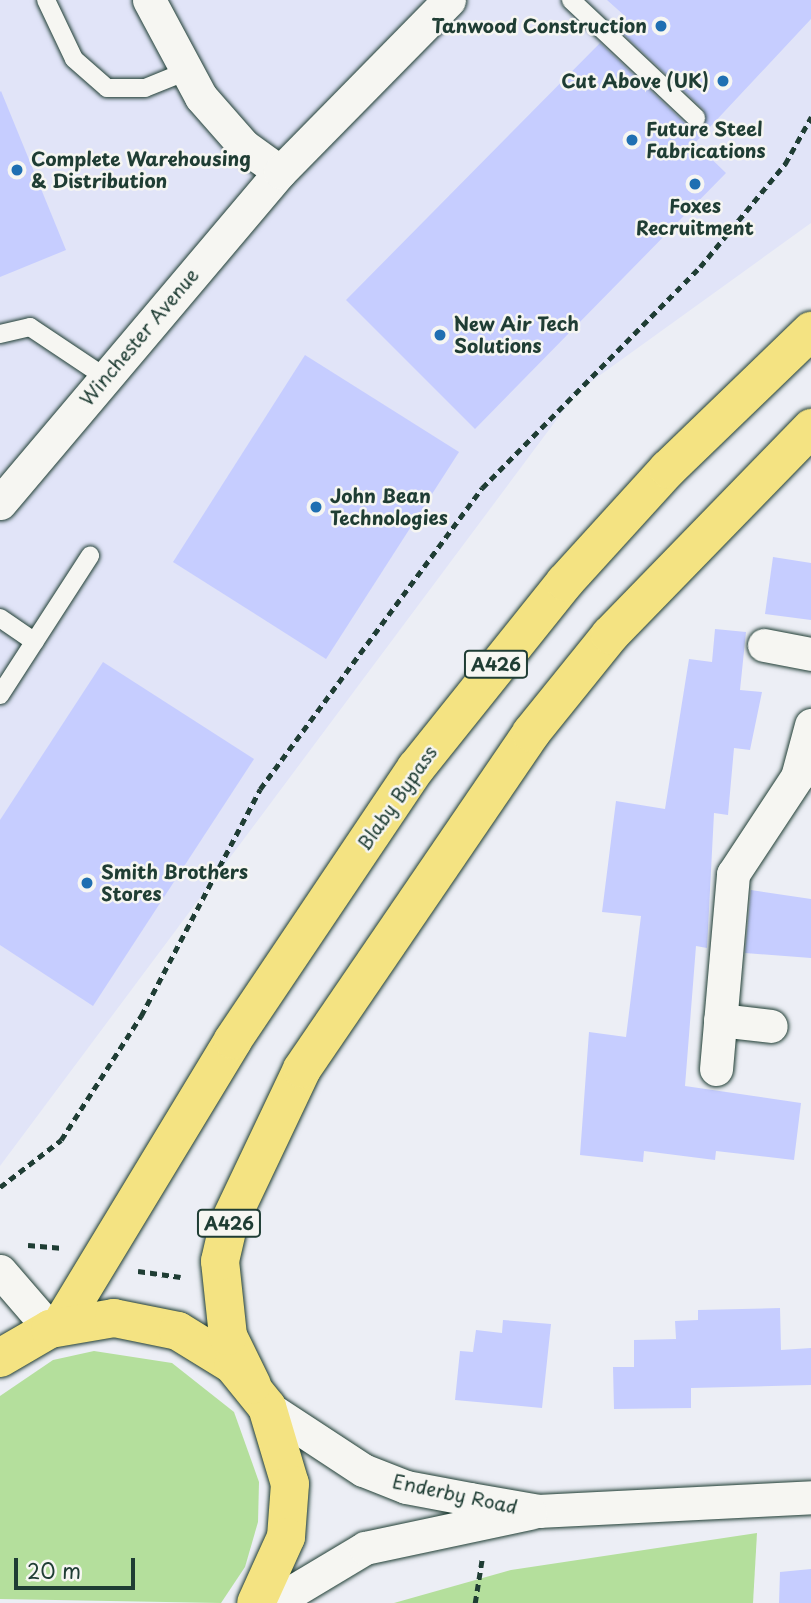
<!DOCTYPE html>
<html>
<head>
<meta charset="utf-8">
<style>
  body { margin:0 }
  #map { position:relative; width:811px; height:1603px; overflow:hidden; background:#eceef5; font-family:"Playpen Sans",sans-serif }
  div>[style] { position:absolute }
  .built>* { inset:0; background:#e1e4f8 }
  .green>* { inset:0; background:#b4df9c }
  .building>* { inset:0; background:#c6cdff }
  .path>* { height:4.5px; margin-top:-2.25px; transform-origin:0; background:repeating-linear-gradient(90deg,#1f3d34 0 7px,transparent 0 12px) }
  .roads { filter:drop-shadow(0 0 2px #1f3d34) drop-shadow(0 0 2px #1f3d34) }
  .service>* { height:18px; margin:-9px; padding:0 9px; transform-origin:9px; border-radius:9px; background:#f6f6f2 }
  .minor>* { height:33px; margin:-16.5px; padding:0 16.5px; transform-origin:16.5px; border-radius:16.5px; background:#f6f6f2 }
  .primary>* { height:38px; margin:-19px; padding:0 19px; transform-origin:19px; border-radius:19px; background:#f4e382 }
  .dots>* { width:19px; height:19px; translate:-50% -50%; box-sizing:border-box; border:4px solid #f6f6f2; border-radius:50% }
  span { translate:-50% -50%; white-space:nowrap; text-align:center; line-height:1.15; -webkit-text-stroke:5px #f6f6f2; paint-order:stroke }
  .shield-label span { padding:2px 5px; background:#f6f6f2; border:2px solid; border-radius:5px; -webkit-text-stroke-width:0 }
  .shield-label { font-size:18px; color:#1f3d34; font-weight:700 }
  .poi-label { font-size:19px; color:#1f3d34; font-weight:700 }
  .right { translate:-100% -50%; text-align:right }
  .left { translate:0 -50%; text-align:left }
  .street-label { font-size:19px; color:#1f3d34 }
  .scale { position:absolute; left:14px; top:1558px; width:121px; height:32px; box-sizing:border-box; border:4px solid #1f3d34; border-top:0; padding-left:9px; font-size:21px; line-height:24px; white-space:nowrap; color:#1f3d34; -webkit-text-stroke:5px #f6f6f2; paint-order:stroke }
</style>
</head>
<body>
<div id="map">
  <div class="built">
    <div style="clip-path:polygon(0 0,811px 0,811px 223px,578px 391px,0 1166px)"></div>
  </div>
  <div class="green">
    <div style="clip-path:polygon(94px 1351px,172px 1363px,234px 1412px,259px 1482px,258px 1522px,245px 1567px,221px 1603px,0 1599px,0 1396px,53px 1360px)"></div>
    <div style="clip-path:polygon(757px 1533px,753px 1603px,394px 1603px,511px 1570px)"></div>
  </div>
  <div class="building">
    <div style="clip-path:polygon(607px 0,811px 0,811px 19px,695px 143px,726px 173px,475px 429px,346px 300px,600px 43px,688px 126px,705px 125px,704px 110px,616px 27px,626px 17px)"></div>
    <div style="clip-path:polygon(1px 91px,66px 250px,0 277px,0 92px)"></div>
    <div style="clip-path:polygon(305px 355px,459px 452px,326px 659px,173px 562px)"></div>
    <div style="clip-path:polygon(773px 557px,811px 563px,811px 620px,765px 614px)"></div>
    <div style="clip-path:polygon(715px 629px,746px 632px,740px 690px,762px 692px,750px 750px,734px 748px,728px 815px,714px 813px,707px 948px,696px 946px,685px 1086px,801px 1103px,794px 1160px,716px 1151px,715px 1160px,644px 1151px,643px 1162px,580px 1155px,589px 1032px,626px 1037px,641px 916px,602px 912px,616px 801px,665px 809px,689px 659px,712px 662px)"></div>
    <div style="clip-path:polygon(103px 662px,254px 759px,93px 1006px,0 945px,0 820px)"></div>
    <div style="clip-path:polygon(751px 890px,811px 899px,811px 958px,745px 953px)"></div>
    <div style="clip-path:polygon(780px 1308px,781px 1350px,811px 1348px,811px 1385px,691px 1388px,691px 1408px,614px 1409px,613px 1367px,634px 1367px,634px 1340px,676px 1339px,675px 1321px,698px 1320px,698px 1310px)"></div>
    <div style="clip-path:polygon(503px 1320px,551px 1324px,542px 1408px,455px 1400px,460px 1351px,473px 1352px,476px 1330px,502px 1333px)"></div>
    <div style="clip-path:polygon(811px 1569px,811px 1603px,779px 1603px,780px 1572px)"></div>
  </div>
  <div class="path">
    <div style="left:0;top:1187px;width:77px;rotate:-37.6deg"></div>
    <div style="left:61px;top:1140px;width:148px;rotate:-57.2deg"></div>
    <div style="left:141px;top:1016px;width:256px;rotate:-62.3deg"></div>
    <div style="left:260px;top:789px;width:374px;rotate:-53.6deg"></div>
    <div style="left:482px;top:488px;width:310px;rotate:-45.4deg"></div>
    <div style="left:700px;top:267px;width:134px;rotate:-50.5deg"></div>
    <div style="left:785px;top:164px;width:54px;rotate:-61deg"></div>
    <div style="left:28px;top:1245px;width:32px;rotate:5deg"></div>
    <div style="left:138px;top:1271px;width:43px;rotate:7.9deg"></div>
    <div style="left:475px;top:1603px;width:45px;rotate:-81deg"></div>
  </div>
  <div class="roads">
    <div class="service">
      <div style="left:46px;top:0;width:65px;rotate:64.6deg"></div>
      <div style="left:74px;top:59px;width:44px;rotate:41.3deg"></div>
      <div style="left:107px;top:88px;width:38px"></div>
      <div style="left:145px;top:88px;width:45px;rotate:-22deg"></div>
      <div style="left:571px;top:0;width:172px;rotate:43.3deg"></div>
      <div style="left:0;top:334px;width:31px;rotate:-13deg"></div>
      <div style="left:30px;top:327px;width:90px;rotate:33.7deg"></div>
      <div style="left:0;top:618px;width:42px;rotate:34.4deg"></div>
      <div style="left:0;top:695px;width:166px;rotate:-57.1deg"></div>
    </div>
    <div class="minor">
      <div style="left:149px;top:0;width:110px;rotate:61.8deg"></div>
      <div style="left:201px;top:97px;width:65px;rotate:48.7deg"></div>
      <div style="left:244px;top:146px;width:44px;rotate:35.8deg"></div>
      <div style="left:0;top:503px;width:434px;rotate:-49.8deg"></div>
      <div style="left:280px;top:172px;width:241px;rotate:-45.5deg"></div>
      <div style="left:764px;top:645px;width:48px;rotate:10.8deg"></div>
      <div style="left:720px;top:1020px;width:51px;rotate:6.7deg"></div>
      <div style="left:716px;top:1069px;width:196px;rotate:-85deg"></div>
      <div style="left:733px;top:874px;width:116px;rotate:-56.6deg"></div>
      <div style="left:797px;top:777px;width:54px;rotate:-74.9deg"></div>
      <div style="left:0;top:1271px;width:77px;rotate:49.2deg"></div>
      <div style="left:267px;top:1407px;width:115px;rotate:33.3deg"></div>
      <div style="left:363px;top:1470px;width:46px;rotate:21.6deg"></div>
      <div style="left:406px;top:1487px;width:65px;rotate:10.6deg"></div>
      <div style="left:470px;top:1499px;width:70px;rotate:9.9deg"></div>
      <div style="left:539px;top:1511px;width:272px;rotate:-2.9deg"></div>
      <div style="left:273px;top:1603px;width:107px;rotate:-30.9deg"></div>
      <div style="left:365px;top:1548px;width:169px;rotate:-12deg"></div>
    </div>
    <div class="primary">
      <div style="left:60px;top:1326px;width:334px;rotate:-58.8deg"></div>
      <div style="left:233px;top:1040px;width:328px;rotate:-56.1deg"></div>
      <div style="left:416px;top:768px;width:238px;rotate:-51.3deg"></div>
      <div style="left:565px;top:582px;width:153px;rotate:-47.7deg"></div>
      <div style="left:668px;top:469px;width:199px;rotate:-44deg"></div>
      <div style="left:0;top:1358px;width:58px;rotate:-30.1deg"></div>
      <div style="left:50px;top:1329px;width:65px;rotate:-9.8deg"></div>
      <div style="left:114px;top:1318px;width:65px;rotate:11.5deg"></div>
      <div style="left:178px;top:1331px;width:65px;rotate:31.7deg"></div>
      <div style="left:233px;top:1365px;width:54px;rotate:51deg"></div>
      <div style="left:267px;top:1407px;width:80px;rotate:73.4deg"></div>
      <div style="left:290px;top:1484px;width:53px;rotate:94.3deg"></div>
      <div style="left:286px;top:1537px;width:72px;rotate:114.4deg"></div>
      <div style="left:252px;top:1385px;width:55px;rotate:-116.1deg"></div>
      <div style="left:228px;top:1336px;width:75px;rotate:-96.1deg"></div>
      <div style="left:220px;top:1261px;width:39px;rotate:-77deg"></div>
      <div style="left:229px;top:1223px;width:170px;rotate:-64.6deg"></div>
      <div style="left:302px;top:1069px;width:407px;rotate:-55.7deg"></div>
      <div style="left:531px;top:733px;width:126px;rotate:-51.1deg"></div>
      <div style="left:610px;top:635px;width:289px;rotate:-45.8deg"></div>
    </div>
  </div>
  <div class="dots">
    <div style="left:661px;top:26px;background:#1f6fb2"></div>
    <div style="left:723px;top:81px;background:#1f6fb2"></div>
    <div style="left:632px;top:140px;background:#1f6fb2"></div>
    <div style="left:17px;top:170px;background:#1f6fb2"></div>
    <div style="left:695px;top:184px;background:#1f6fb2"></div>
    <div style="left:440px;top:335px;background:#1f6fb2"></div>
    <div style="left:316px;top:507px;background:#1f6fb2"></div>
    <div style="left:87px;top:883px;background:#1f6fb2"></div>
  </div>
  <div class="shield-label">
    <span style="left:496px;top:664px">A426</span>
    <span style="left:229px;top:1223px">A426</span>
  </div>
  <div class="poi-label">
    <span class="right" style="left:647px;top:26px">Tanwood Construction</span>
    <span class="right" style="left:709px;top:81px">Cut Above (UK)</span>
    <span class="left" style="left:646px;top:140px">Future Steel<br>Fabrications</span>
    <span class="left" style="left:31px;top:170px">Complete Warehousing<br>&amp; Distribution</span>
    <span style="left:695px;top:217px">Foxes<br>Recruitment</span>
    <span class="left" style="left:454px;top:335px">New Air Tech<br>Solutions</span>
    <span class="left" style="left:330px;top:507px">John Bean<br>Technologies</span>
    <span class="left" style="left:101px;top:883px">Smith Brothers<br>Stores</span>
  </div>
  <div class="street-label">
    <span style="left:139px;top:337px;rotate:-50deg">Winchester Avenue</span>
    <span style="left:397px;top:798px;rotate:-55deg">Blaby Bypass</span>
    <span style="left:455px;top:1494px;rotate:12deg">Enderby Road</span>
  </div>
  <div class="scale">20 m</div>
</div>
</body>
</html>
